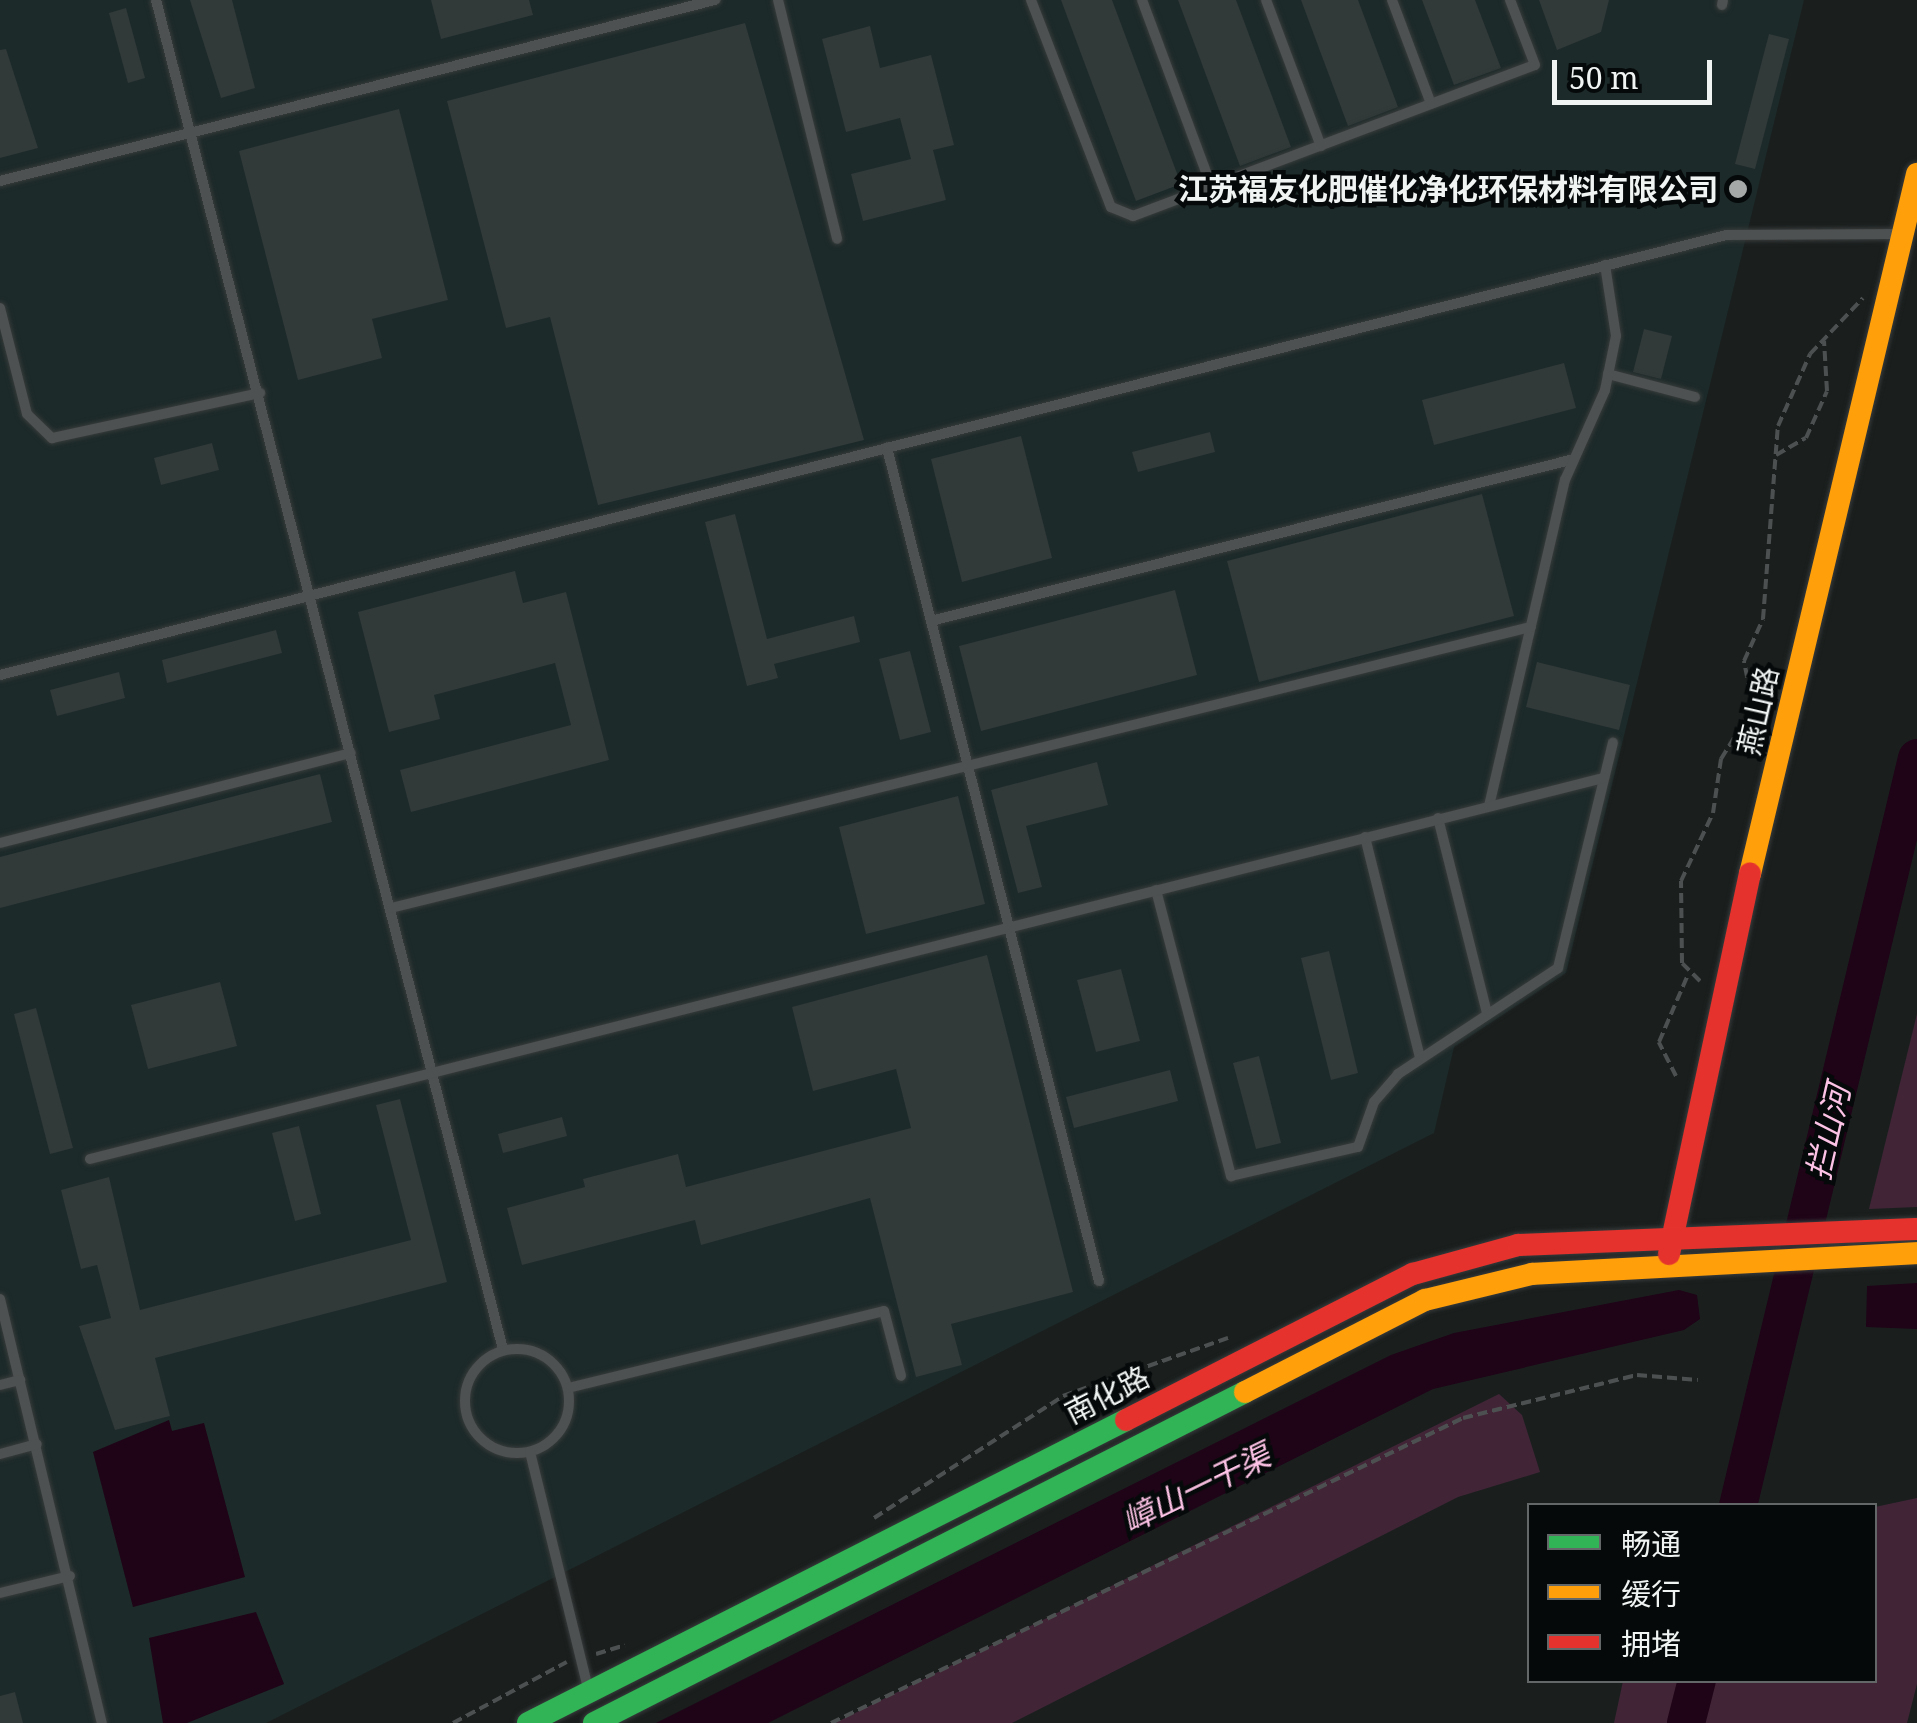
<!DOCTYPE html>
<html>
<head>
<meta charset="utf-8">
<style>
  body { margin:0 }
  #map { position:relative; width:1917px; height:1723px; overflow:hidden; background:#1a1f1e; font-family:"Noto Serif","Noto Sans SC",serif }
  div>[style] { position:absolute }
  .built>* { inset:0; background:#1c2a29 }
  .green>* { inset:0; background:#412537 }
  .water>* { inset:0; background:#1f0317 }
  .river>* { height:38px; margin:-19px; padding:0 19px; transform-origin:19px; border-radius:19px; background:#1f0317 }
  .building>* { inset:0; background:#313939 }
  .path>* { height:4px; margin-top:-2px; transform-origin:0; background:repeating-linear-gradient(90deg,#4d5050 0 10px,transparent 0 15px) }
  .roads { filter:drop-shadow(0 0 2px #383b3b) drop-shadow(0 0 2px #383b3b) }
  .lane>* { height:10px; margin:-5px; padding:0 5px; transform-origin:5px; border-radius:5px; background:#4e5151 }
  .lane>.ring { margin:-5px; padding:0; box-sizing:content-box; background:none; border:10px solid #4e5151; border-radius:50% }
  .fast>* { height:22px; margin:-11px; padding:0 11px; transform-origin:11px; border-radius:11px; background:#30b455 }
  .slow>* { height:22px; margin:-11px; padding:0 11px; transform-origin:11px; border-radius:11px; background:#ff9f0a }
  .jam>* { height:22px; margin:-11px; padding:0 11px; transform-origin:11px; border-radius:11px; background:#e5322d }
  .dots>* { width:28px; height:28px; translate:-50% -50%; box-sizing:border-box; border:5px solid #060909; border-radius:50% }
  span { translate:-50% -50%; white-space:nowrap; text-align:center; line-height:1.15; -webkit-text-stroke:9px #060909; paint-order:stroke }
  .poi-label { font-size:30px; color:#f0f5f4; font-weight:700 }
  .right { translate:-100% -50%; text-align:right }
  .street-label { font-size:30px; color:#f0f5f4 }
  .water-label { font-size:32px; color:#fdc3e6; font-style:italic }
  .legend { position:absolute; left:1527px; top:1503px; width:350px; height:180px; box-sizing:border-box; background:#060909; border:2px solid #646767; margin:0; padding:12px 18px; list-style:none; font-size:30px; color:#f0f5f4 }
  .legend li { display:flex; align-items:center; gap:20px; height:50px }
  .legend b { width:50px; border:2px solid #646767 }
  .scale { position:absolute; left:1552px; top:60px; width:160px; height:45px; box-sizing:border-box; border:5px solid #f0f5f4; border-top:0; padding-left:12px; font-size:30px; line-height:35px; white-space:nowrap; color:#f0f5f4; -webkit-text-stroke:8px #060909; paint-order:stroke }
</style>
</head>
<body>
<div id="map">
  <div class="built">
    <div style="clip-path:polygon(0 0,1804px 0,1566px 973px,1454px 1047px,1434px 1133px,266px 1723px,0 1723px)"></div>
  </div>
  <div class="green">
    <div style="clip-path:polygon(1917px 1014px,1917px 1207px,1869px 1209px)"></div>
    <div style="clip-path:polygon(1499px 1394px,1522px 1415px,1540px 1472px,1458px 1497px,1012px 1723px,835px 1723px)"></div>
    <div style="clip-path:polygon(1917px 1498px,1917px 1684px,1907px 1723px,1614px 1723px,1623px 1681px,1874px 1680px,1875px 1507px)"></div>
  </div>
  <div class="water">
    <div style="clip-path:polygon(1917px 1283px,1917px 1329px,1866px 1327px,1867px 1286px)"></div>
    <div style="clip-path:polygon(1679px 1290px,1697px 1295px,1700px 1319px,1684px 1330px,1433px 1389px,768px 1723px,656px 1723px,1391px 1355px,1454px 1333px)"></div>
    <div style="clip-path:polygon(169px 1420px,172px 1431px,204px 1423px,245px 1577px,133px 1607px,93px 1452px)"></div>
    <div style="clip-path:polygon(256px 1612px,284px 1684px,187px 1723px,163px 1723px,149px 1638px)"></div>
  </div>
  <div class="river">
    <div style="left:1738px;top:1506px;width:769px;rotate:-76.54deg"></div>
    <div style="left:1686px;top:1723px;width:44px;rotate:-75.7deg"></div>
  </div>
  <div class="building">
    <div style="clip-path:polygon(190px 0,232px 0,255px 88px,221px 98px)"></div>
    <div style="clip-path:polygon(431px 0,529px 0,533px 15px,441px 39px)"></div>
    <div style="clip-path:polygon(1061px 0,1112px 0,1181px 184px,1136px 201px)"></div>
    <div style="clip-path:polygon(1178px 0,1236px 0,1291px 147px,1240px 166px)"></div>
    <div style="clip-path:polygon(1301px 0,1358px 0,1398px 107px,1348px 126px)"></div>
    <div style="clip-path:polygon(1422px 0,1475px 0,1501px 68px,1454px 85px)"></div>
    <div style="clip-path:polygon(1539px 0,1609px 0,1601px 32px,1557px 50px)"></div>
    <div style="clip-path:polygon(126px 8px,145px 78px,128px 83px,109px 13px)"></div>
    <div style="clip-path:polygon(745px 23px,864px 440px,598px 505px,550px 317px,506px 328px,447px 101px)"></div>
    <div style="clip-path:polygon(870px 26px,880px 68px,931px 55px,954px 145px,933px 150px,946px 200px,863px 221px,851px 174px,911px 159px,900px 118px,846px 132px,822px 39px)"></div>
    <div style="clip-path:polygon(1769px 34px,1789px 39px,1755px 169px,1735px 164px)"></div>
    <div style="clip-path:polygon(6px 49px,38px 148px,0 158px,0 50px)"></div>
    <div style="clip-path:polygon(399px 109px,448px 300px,372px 319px,382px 358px,298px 380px,239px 151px)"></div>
    <div style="clip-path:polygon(1644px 329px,1672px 336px,1661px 379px,1633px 372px)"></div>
    <div style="clip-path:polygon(1564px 363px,1576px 408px,1434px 445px,1422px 400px)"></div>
    <div style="clip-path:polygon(1210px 432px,1215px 452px,1138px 472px,1132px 452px)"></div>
    <div style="clip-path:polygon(1021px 436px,1052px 558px,962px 582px,931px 459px)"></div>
    <div style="clip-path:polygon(212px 443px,219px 470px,161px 485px,154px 458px)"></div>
    <div style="clip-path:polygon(1482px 494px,1514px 616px,1259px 682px,1227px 561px)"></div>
    <div style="clip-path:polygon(735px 514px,767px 639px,854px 616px,860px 642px,774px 664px,778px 678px,747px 686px,705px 522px)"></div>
    <div style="clip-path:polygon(515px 571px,523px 603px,566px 592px,609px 760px,411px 812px,400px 770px,571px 725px,555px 663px,434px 695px,440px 719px,389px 732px,358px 612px)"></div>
    <div style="clip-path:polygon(1175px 590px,1197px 675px,981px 731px,959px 646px)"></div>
    <div style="clip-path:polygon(276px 630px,282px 653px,167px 683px,162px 660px)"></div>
    <div style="clip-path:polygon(910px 651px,931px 732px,900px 740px,879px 659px)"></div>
    <div style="clip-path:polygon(1537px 662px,1630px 685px,1619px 730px,1526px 707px)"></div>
    <div style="clip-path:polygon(119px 672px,125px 698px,57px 716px,50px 690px)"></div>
    <div style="clip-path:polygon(1097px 762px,1108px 805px,1026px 826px,1042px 887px,1018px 893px,991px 790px)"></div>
    <div style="clip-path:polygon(320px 774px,332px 822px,0 908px,0 857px)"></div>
    <div style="clip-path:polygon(958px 796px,985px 904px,866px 934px,839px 827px)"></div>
    <div style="clip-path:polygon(1329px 951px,1358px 1073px,1331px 1080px,1301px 958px)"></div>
    <div style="clip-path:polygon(987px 955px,1073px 1292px,951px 1324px,962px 1365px,916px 1377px,870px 1198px,701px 1245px,695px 1220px,522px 1265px,507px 1208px,585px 1187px,583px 1179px,678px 1154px,686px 1187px,911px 1128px,896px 1069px,813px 1091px,792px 1007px)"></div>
    <div style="clip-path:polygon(1121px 969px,1140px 1041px,1096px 1052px,1077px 980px)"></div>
    <div style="clip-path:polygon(220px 982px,237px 1046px,148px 1069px,131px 1005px)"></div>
    <div style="clip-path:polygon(36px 1008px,73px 1148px,50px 1154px,14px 1014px)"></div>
    <div style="clip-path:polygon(1259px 1056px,1281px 1143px,1256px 1149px,1233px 1063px)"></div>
    <div style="clip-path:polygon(1170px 1070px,1178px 1101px,1074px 1128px,1066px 1097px)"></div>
    <div style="clip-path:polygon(400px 1099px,447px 1282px,155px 1358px,170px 1416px,115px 1430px,79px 1326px,111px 1318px,97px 1265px,81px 1269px,61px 1190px,109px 1177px,140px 1310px,411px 1240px,376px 1105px)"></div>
    <div style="clip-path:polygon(562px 1117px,567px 1136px,503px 1153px,498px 1134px)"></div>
    <div style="clip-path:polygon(299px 1126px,321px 1214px,295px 1221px,272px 1133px)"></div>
    <div style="clip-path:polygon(15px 1692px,23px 1723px,0 1723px,0 1696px)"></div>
  </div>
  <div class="path">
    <div style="left:1776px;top:455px;width:34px;rotate:-30deg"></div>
    <div style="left:1806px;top:438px;width:51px;rotate:-65.9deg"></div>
    <div style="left:1827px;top:391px;width:50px;rotate:-93.4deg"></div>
    <div style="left:1700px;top:981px;width:25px;rotate:-135deg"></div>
    <div style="left:1682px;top:963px;width:82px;rotate:-90.7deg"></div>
    <div style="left:1681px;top:881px;width:75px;rotate:-64.8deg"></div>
    <div style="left:1713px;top:813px;width:55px;rotate:-81.6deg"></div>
    <div style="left:1721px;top:759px;width:61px;rotate:-58.4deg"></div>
    <div style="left:1753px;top:707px;width:47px;rotate:-101.1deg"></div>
    <div style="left:1744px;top:661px;width:46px;rotate:-65.7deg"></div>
    <div style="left:1763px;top:619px;width:194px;rotate:-85.6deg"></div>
    <div style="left:1778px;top:426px;width:79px;rotate:-66deg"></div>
    <div style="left:1810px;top:354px;width:77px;rotate:-46.6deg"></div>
    <div style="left:1676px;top:1076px;width:38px;rotate:-117deg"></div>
    <div style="left:1659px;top:1042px;width:71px;rotate:-66.7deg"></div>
    <div style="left:874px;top:1518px;width:225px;rotate:-32.8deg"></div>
    <div style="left:1063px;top:1396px;width:175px;rotate:-19.4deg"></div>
    <div style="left:596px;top:1654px;width:30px;rotate:-17deg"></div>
    <div style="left:453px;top:1723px;width:129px;rotate:-28.2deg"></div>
    <div style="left:831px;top:1723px;width:702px;rotate:-25.76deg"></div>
    <div style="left:1463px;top:1418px;width:179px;rotate:-13.9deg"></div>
    <div style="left:1637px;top:1375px;width:61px;rotate:4.7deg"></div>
  </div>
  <div class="roads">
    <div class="lane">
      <div style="left:156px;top:0;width:1394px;rotate:75.58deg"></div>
      <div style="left:778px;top:0;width:246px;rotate:76.1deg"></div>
      <div style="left:1031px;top:0;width:222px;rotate:68.9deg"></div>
      <div style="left:1111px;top:207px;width:24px;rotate:22deg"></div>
      <div style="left:1133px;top:216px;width:429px;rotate:-20.6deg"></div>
      <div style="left:1535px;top:65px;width:70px;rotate:-111deg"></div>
      <div style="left:1142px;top:0;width:201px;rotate:69.6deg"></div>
      <div style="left:1266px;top:0;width:156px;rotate:69.4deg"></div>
      <div style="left:1392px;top:0;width:111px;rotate:69.4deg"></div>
      <div style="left:1722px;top:5px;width:5px;rotate:-79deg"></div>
      <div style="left:0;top:181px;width:738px;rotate:-14.21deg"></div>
      <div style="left:0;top:308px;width:109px;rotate:75.7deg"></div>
      <div style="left:27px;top:414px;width:35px;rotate:44deg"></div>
      <div style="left:52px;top:438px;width:213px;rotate:-12.2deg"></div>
      <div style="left:1608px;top:374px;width:90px;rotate:14.8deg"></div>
      <div style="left:931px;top:621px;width:663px;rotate:-14.14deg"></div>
      <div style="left:0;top:675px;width:916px;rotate:-14.35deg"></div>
      <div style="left:1489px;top:806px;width:335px;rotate:-76.9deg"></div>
      <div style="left:1565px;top:480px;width:98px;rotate:-66deg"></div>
      <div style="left:1605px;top:390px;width:55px;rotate:-78.5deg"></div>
      <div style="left:1616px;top:336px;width:72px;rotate:-98.8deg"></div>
      <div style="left:1438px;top:818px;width:201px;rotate:75.9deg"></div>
      <div style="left:1365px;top:837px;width:227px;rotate:76deg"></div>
      <div style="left:0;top:843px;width:362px;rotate:-14.4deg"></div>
      <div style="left:1156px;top:890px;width:296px;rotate:75.3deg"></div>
      <div style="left:1231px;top:1176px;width:130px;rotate:-12.9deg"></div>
      <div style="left:1358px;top:1147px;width:48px;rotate:-70.4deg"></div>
      <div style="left:1374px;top:1102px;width:37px;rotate:-49deg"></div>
      <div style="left:1398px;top:1074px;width:192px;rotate:-33.5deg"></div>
      <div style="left:1558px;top:968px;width:232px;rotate:-76.3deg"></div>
      <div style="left:391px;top:908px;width:1174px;rotate:-13.85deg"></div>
      <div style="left:90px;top:1159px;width:1561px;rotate:-14.13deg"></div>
      <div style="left:1099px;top:1281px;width:860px;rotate:-104.28deg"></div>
      <div style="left:887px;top:448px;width:866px;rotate:-14.24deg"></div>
      <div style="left:1726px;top:235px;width:173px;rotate:-0.3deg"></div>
      <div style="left:0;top:1299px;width:436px;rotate:76.5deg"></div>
      <div class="ring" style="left:465px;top:1349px;width:94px;height:94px"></div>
      <div style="left:0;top:1385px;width:21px;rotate:-14deg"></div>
      <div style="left:568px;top:1388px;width:325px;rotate:-13.7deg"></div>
      <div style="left:884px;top:1311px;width:67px;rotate:75.3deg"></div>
      <div style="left:530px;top:1452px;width:244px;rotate:76.2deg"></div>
      <div style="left:0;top:1454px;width:38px;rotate:-15deg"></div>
      <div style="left:0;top:1593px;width:72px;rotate:-13.7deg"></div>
    </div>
    <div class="fast">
      <div style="left:528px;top:1723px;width:670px;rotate:-26.87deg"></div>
      <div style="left:594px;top:1723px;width:730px;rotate:-26.95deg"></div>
    </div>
    <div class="slow">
      <div style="left:1750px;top:874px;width:720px;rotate:-76.58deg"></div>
      <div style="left:1245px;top:1392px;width:202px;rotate:-27.1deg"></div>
      <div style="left:1425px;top:1300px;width:110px;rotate:-13.7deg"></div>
      <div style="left:1532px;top:1274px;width:386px;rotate:-3.1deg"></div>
    </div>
    <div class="jam">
      <div style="left:1669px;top:1254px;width:389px;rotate:-78deg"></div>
      <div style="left:1126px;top:1420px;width:322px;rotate:-27deg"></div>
      <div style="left:1413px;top:1274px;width:109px;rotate:-15.4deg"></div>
      <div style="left:1518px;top:1245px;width:399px;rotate:-2.3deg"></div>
    </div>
  </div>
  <div class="dots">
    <div style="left:1738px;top:189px;background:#a5aaa9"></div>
  </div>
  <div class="poi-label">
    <span class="right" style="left:1718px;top:189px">江苏福友化肥催化净化环保材料有限公司</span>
  </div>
  <div class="street-label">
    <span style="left:1758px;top:711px;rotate:-77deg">燕山路</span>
    <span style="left:1107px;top:1395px;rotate:-27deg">南化路</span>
  </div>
  <div class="water-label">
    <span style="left:1828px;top:1132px;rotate:-77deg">拦山河</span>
    <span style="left:1196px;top:1488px;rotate:-26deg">嶂山一干渠</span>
  </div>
  <ul class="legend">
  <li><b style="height:12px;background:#30b455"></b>畅通</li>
  <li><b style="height:12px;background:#ff9f0a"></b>缓行</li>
  <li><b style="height:12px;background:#e5322d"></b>拥堵</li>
  </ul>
  <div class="scale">50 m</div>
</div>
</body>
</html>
